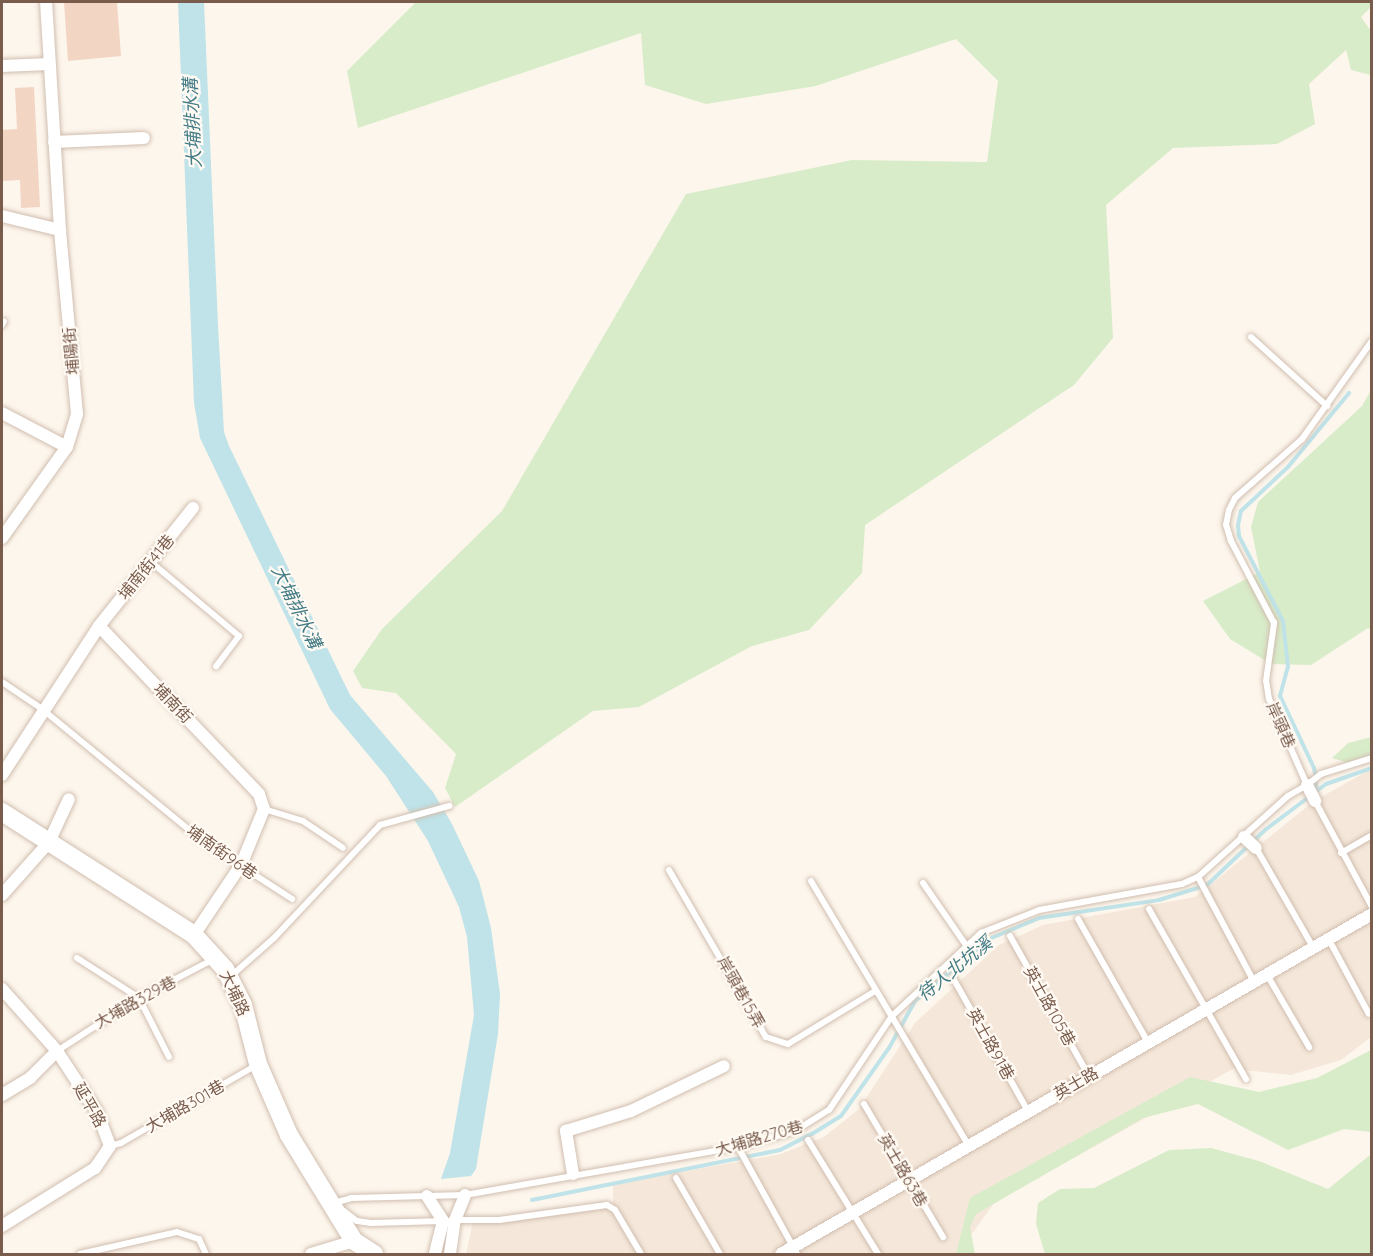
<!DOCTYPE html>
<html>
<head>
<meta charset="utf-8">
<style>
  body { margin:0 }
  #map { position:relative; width:1373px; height:1256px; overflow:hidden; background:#fdf6ec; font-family:Quicksand,"Noto Sans TC",sans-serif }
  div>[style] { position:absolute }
  .residential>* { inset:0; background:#f5e8da }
  .green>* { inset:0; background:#d8ecc9 }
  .water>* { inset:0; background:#bfe3e8 }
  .stream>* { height:4px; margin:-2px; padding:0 2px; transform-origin:2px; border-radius:2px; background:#bfe3e8 }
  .building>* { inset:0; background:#f3d5c3 }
  .roads { filter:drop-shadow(0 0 2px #d1beb0) drop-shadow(0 0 2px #d1beb0) }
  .service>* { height:6px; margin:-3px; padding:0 3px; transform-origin:3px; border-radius:3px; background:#fff }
  .minor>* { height:12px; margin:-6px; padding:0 6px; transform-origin:6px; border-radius:6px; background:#fff }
  .secondary>* { height:18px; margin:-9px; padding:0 9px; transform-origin:9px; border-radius:9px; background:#fff }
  span { translate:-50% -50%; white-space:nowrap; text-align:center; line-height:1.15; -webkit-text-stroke:4.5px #fffaf3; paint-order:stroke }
  .street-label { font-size:16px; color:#7a5c4d }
  .water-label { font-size:18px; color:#437c86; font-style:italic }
  .frame { position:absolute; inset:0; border:3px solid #7a5c4d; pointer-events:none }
</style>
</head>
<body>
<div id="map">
  <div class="residential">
    <div style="clip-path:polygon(1371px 769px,1371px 1037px,1341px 1060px,1291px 1075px,1233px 1069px,995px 1202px,971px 1235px,970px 1254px,466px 1254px,473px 1221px,613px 1208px,613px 1184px,781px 1154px,824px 1137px,859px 1109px,915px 1023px,999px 945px,1043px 925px,1195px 897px,1314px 801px)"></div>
  </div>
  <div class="green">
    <div style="clip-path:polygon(416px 2px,1371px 2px,1371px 7px,1361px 17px,1371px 31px,1371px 75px,1351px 70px,1346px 50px,1309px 84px,1315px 124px,1277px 144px,1173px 148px,1106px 205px,1113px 338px,1074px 385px,865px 525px,862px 573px,809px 630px,752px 646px,639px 707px,593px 711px,455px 807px,445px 788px,456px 754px,396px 693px,362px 688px,353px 671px,382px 629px,502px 511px,686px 194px,852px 160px,987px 162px,998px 81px,956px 39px,816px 86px,706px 104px,645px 85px,641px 33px,358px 128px,347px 71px)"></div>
    <div style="clip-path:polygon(1371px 390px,1371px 630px,1368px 628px,1311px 665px,1271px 664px,1230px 639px,1203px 601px,1260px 572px,1251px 527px,1258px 502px,1362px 406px)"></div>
    <div style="clip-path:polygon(1371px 737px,1371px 756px,1349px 763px,1332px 758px,1348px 743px)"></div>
    <div style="clip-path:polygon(1371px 1050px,1371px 1132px,1344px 1129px,1288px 1150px,1198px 1104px,1143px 1118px,976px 1214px,970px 1227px,975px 1254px,956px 1254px,970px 1198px,1190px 1077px,1259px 1092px,1317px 1078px)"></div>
    <div style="clip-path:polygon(1211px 1148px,1259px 1161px,1328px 1189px,1370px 1155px,1371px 1254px,1045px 1254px,1036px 1224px,1038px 1203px,1060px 1189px,1094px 1188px,1169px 1150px)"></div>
  </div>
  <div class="water">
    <div style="clip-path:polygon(178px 2px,204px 2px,218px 325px,224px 432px,229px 446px,350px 695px,433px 792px,452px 824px,479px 881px,491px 928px,500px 994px,498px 1034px,476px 1169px,471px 1176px,441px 1179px,450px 1153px,474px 1015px,467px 937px,459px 907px,428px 841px,386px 776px,330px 709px,200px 438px,194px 403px)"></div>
  </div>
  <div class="stream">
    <div style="left:1317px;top:791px;width:23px;rotate:-97deg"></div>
    <div style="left:1314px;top:768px;width:80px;rotate:-115.3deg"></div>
    <div style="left:1280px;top:696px;width:30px;rotate:-75deg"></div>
    <div style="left:1288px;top:667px;width:46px;rotate:-96.2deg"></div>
    <div style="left:1283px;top:621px;width:96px;rotate:-117.4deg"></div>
    <div style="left:1239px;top:536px;width:11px;rotate:-95deg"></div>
    <div style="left:1238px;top:525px;width:14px;rotate:-78deg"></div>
    <div style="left:1241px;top:511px;width:64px;rotate:-43.1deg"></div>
    <div style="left:1288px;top:467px;width:96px;rotate:-50.5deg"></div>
    <div style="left:532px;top:1200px;width:253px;rotate:-11.4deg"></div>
    <div style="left:780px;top:1150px;width:36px;rotate:-27deg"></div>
    <div style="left:812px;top:1134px;width:34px;rotate:-32deg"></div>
    <div style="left:841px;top:1116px;width:83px;rotate:-54.8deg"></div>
    <div style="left:889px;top:1048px;width:54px;rotate:-61deg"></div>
    <div style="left:915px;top:1001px;width:97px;rotate:-40deg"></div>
    <div style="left:989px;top:939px;width:54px;rotate:-22.8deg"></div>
    <div style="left:1039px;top:918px;width:121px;rotate:-8.5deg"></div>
    <div style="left:1159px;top:900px;width:50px;rotate:-17.4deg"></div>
    <div style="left:1207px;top:885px;width:80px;rotate:-43.5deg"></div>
    <div style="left:1265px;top:830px;width:76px;rotate:-37deg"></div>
    <div style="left:1326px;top:784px;width:49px;rotate:-19.2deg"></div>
  </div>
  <div class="building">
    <div style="clip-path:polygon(64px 2px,117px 2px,121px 56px,68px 61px)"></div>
    <div style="clip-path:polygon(34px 87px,40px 207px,21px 208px,20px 180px,2px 181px,2px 130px,17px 129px,15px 88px)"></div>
  </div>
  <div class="roads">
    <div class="service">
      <div style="left:2px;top:325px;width:4px;rotate:-63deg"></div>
      <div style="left:1251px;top:337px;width:103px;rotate:42.2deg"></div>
      <div style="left:151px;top:562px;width:115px;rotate:40.1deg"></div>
      <div style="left:239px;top:636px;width:38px;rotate:127deg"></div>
      <div style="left:2px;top:682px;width:48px;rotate:34deg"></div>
      <div style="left:42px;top:709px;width:210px;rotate:39.4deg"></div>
      <div style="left:204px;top:842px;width:105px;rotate:32.9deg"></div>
      <div style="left:1307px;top:785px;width:18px;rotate:-38deg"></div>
      <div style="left:1321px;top:774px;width:53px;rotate:-17.4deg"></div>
      <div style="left:1315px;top:801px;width:120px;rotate:61.7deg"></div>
      <div style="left:264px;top:809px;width:41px;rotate:17.1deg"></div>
      <div style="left:303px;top:821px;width:48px;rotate:34deg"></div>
      <div style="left:1256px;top:848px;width:114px;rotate:60.1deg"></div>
      <div style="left:1341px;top:853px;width:36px;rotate:-30deg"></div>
      <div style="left:669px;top:870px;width:193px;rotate:59.9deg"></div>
      <div style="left:766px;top:1037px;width:23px;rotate:18deg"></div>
      <div style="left:788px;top:1044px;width:102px;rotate:-31.3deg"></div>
      <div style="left:1198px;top:877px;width:117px;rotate:61.9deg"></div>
      <div style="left:811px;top:881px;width:309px;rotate:59.2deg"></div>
      <div style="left:923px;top:883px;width:75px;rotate:55.3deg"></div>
      <div style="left:1149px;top:909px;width:196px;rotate:60.3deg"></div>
      <div style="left:1078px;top:919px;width:142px;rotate:60.4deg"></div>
      <div style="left:1010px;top:936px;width:161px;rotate:60.6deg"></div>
      <div style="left:1328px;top:938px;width:86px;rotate:61.7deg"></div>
      <div style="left:77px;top:958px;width:74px;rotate:32.8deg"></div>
      <div style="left:139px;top:998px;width:66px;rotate:63deg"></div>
      <div style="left:1266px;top:973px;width:86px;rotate:59.8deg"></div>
      <div style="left:231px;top:976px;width:57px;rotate:-41.5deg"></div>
      <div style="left:274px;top:938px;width:155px;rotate:-46.8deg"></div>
      <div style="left:380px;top:825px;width:72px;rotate:-15.4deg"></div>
      <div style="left:953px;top:978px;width:153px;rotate:60.6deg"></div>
      <div style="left:57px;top:1051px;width:98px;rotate:-32.9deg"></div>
      <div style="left:139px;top:998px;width:82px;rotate:-27.5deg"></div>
      <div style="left:864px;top:1104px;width:155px;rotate:59.3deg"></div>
      <div style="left:808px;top:1140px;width:134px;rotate:58.4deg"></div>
      <div style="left:110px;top:1146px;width:11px;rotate:-15deg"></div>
      <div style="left:121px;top:1143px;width:155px;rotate:-29.9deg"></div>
      <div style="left:738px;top:1147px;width:122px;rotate:61.1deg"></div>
      <div style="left:676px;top:1178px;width:88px;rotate:59.9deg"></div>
      <div style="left:334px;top:1203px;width:18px;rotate:-16deg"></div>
      <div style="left:351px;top:1198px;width:114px;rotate:-1.5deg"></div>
      <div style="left:465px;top:1195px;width:277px;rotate:-10deg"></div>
      <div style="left:738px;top:1147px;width:59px;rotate:-15.7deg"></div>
      <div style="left:795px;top:1131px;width:40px;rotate:-32deg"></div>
      <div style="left:829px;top:1110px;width:113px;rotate:-56.2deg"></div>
      <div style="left:892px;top:1016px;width:122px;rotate:-43deg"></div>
      <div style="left:981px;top:933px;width:62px;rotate:-21.6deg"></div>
      <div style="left:1039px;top:910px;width:145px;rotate:-10.3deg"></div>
      <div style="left:1182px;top:884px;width:17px;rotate:-24deg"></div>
      <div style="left:1198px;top:877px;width:121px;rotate:-42deg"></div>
      <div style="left:1288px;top:796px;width:22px;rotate:-30deg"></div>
      <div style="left:1307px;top:785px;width:94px;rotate:-113.8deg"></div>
      <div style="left:1269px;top:699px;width:18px;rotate:-99deg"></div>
      <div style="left:1266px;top:681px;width:59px;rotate:-82.1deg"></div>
      <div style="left:1274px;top:623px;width:93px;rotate:-117.7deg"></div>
      <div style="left:1231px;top:541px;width:17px;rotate:-107deg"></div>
      <div style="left:1226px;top:525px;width:15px;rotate:-79deg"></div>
      <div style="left:1229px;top:510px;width:13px;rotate:-63deg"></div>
      <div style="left:1235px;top:498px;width:89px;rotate:-41.4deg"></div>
      <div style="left:1302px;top:439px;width:120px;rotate:-54.5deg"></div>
      <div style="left:344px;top:1211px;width:16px;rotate:38deg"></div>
      <div style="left:357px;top:1221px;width:14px;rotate:8deg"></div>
      <div style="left:371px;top:1223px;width:73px;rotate:-1.6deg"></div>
      <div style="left:454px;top:1220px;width:45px"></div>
      <div style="left:499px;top:1220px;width:109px;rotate:-7.9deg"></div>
      <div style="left:607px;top:1205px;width:9px;rotate:32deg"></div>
      <div style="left:615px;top:1210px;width:51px;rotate:59.4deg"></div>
      <div style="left:80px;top:1254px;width:99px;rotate:-12.8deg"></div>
      <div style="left:177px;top:1232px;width:23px;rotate:18deg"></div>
      <div style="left:199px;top:1239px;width:17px;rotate:65deg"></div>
    </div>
    <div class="minor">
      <div style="left:2px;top:66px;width:47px;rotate:-2.4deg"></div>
      <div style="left:54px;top:142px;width:90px;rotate:-2.5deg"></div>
      <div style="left:2px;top:216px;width:60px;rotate:13.6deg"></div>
      <div style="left:2px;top:413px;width:73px;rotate:27.6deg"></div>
      <div style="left:2px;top:538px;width:112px;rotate:-54.5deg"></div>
      <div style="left:67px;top:447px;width:34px;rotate:-73deg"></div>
      <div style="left:77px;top:414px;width:185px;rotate:-95.3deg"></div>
      <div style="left:60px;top:230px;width:228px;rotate:-93.5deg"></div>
      <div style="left:99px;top:626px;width:232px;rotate:46.4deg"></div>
      <div style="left:259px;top:794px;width:16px;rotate:72deg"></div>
      <div style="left:264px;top:809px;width:61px;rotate:112.3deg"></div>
      <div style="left:241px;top:865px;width:84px;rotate:123.9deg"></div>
      <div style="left:2px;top:775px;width:178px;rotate:-56.9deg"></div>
      <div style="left:99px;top:626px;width:151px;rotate:-51.5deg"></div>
      <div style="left:1307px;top:785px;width:18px;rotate:63deg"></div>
      <div style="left:1244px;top:837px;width:16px;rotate:43deg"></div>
      <div style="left:2px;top:895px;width:71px;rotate:-48.4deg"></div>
      <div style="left:49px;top:842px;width:47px;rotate:-65.1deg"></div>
      <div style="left:2px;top:989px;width:83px;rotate:48.4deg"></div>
      <div style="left:57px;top:1051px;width:73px;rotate:56.7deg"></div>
      <div style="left:97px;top:1112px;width:36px;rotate:69deg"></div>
      <div style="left:110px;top:1146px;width:27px;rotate:124deg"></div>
      <div style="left:95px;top:1168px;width:110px;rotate:148.1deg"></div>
      <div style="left:2px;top:1095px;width:33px;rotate:-31deg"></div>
      <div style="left:30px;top:1078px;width:38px;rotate:-45deg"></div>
      <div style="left:573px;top:1174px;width:44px;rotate:-99.2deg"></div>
      <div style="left:566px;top:1131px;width:68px;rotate:-17.1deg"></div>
      <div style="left:631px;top:1111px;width:103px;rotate:-25.8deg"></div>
      <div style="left:427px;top:1196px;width:30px;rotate:57deg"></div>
      <div style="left:443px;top:1221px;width:34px;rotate:104deg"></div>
      <div style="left:311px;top:1254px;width:45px;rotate:-16.8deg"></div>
      <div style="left:450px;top:1254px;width:34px;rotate:-82deg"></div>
      <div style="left:455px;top:1220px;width:27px;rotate:-68deg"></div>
      <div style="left:781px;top:1254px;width:682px;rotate:-29.91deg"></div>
    </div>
    <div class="secondary">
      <div style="left:2px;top:812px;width:228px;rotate:32.6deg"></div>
      <div style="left:194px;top:935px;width:46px;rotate:47.6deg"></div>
      <div style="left:225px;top:969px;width:40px;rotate:63.4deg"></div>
      <div style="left:243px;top:1005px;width:61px;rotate:75.7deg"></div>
      <div style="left:258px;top:1064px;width:77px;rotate:66.4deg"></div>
      <div style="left:289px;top:1135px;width:124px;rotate:58.5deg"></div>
      <div style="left:354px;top:1241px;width:24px;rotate:33deg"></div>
    </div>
  </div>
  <div class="street-label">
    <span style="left:71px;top:351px;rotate:-95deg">埔陽街</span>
    <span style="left:146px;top:567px;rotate:-51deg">埔南街41巷</span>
    <span style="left:173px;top:703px;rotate:46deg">埔南街</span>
    <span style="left:1281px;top:725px;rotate:66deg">岸頭巷</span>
    <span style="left:222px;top:852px;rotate:35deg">埔南街96巷</span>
    <span style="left:741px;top:992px;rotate:61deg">岸頭巷15弄</span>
    <span style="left:235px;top:993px;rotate:65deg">大埔路</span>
    <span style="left:135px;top:1002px;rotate:-29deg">大埔路329巷</span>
    <span style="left:1050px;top:1006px;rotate:61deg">英士路105巷</span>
    <span style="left:991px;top:1044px;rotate:61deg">英士路91巷</span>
    <span style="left:1076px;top:1083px;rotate:-30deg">英士路</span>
    <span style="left:90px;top:1105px;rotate:60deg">延平路</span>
    <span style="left:185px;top:1106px;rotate:-30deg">大埔路301巷</span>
    <span style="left:759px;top:1138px;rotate:-16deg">大埔路270巷</span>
    <span style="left:903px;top:1170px;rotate:60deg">英士路63巷</span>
  </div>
  <div class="water-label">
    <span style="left:193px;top:123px;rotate:-93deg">大埔排水溝</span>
    <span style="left:296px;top:607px;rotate:64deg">大埔排水溝</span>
    <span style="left:955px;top:969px;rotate:-39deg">待人北坑溪</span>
  </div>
  <div class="frame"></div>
</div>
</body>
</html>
